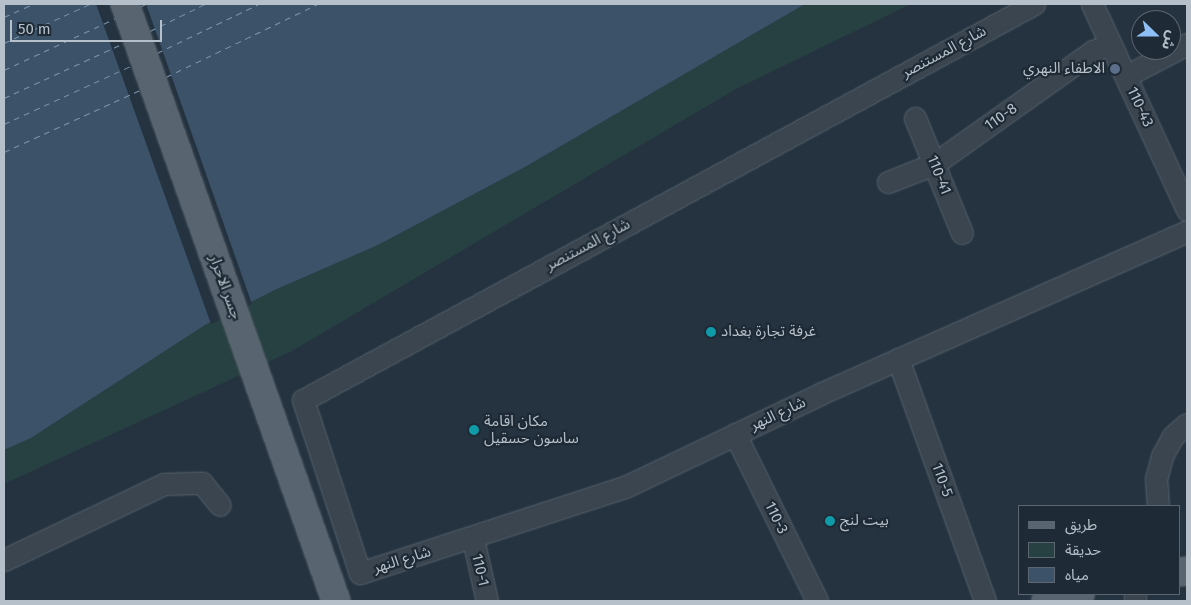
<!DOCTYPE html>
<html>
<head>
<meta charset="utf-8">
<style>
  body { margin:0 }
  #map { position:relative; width:1191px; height:605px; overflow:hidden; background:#253340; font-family:"Fira Sans","Noto Sans Arabic",sans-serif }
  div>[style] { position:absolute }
  .green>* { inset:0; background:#274041 }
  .water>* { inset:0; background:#3b5268 }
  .pier>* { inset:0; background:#253340 }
  .ferry>* { height:1px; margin-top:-0.5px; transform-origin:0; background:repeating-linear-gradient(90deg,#7793ac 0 6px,transparent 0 11px) }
  .roads { filter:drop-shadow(0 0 1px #57636d) drop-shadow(0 0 1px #57636d) }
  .minor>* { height:21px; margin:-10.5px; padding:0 10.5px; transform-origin:10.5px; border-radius:10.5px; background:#3a4550 }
  .major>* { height:28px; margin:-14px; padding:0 14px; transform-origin:14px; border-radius:14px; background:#58646f }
  .dots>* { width:14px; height:14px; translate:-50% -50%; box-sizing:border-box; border:2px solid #1e2a35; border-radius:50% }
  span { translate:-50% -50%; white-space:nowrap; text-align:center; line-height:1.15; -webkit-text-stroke:4.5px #1e2a35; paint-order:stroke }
  .street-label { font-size:15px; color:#b6c0ca }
  .poi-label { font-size:15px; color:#b6c0ca }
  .right { translate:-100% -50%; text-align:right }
  .left { translate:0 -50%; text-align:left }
  .frame { position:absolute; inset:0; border:5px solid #b6c0ca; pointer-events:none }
  .legend { position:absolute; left:1018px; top:505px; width:162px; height:90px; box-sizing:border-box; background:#1e2a35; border:1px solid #5b6671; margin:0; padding:6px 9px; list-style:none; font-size:15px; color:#b6c0ca }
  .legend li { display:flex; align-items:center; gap:10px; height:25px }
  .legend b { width:25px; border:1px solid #5b6671 }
  .north { position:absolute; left:1131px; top:10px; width:50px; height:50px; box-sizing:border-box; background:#1e2a35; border:1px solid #5b6671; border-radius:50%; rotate:112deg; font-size:14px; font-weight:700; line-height:20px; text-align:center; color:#b6c0ca }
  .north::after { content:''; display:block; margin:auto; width:18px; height:22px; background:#8ec0f7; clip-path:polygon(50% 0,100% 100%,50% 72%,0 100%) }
  .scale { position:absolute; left:10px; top:20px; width:152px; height:22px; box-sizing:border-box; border:2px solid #b6c0ca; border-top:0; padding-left:6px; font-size:15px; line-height:18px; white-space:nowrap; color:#b6c0ca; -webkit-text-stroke:4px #1e2a35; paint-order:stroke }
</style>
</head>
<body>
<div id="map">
  <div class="green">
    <div style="clip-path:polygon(805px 4px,911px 4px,736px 89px,292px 351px,4px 484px,4px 450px,31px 438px,205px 325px,277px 289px,378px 245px,525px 167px)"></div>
  </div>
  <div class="water">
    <div style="clip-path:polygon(4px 4px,805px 4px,525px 167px,378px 245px,277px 289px,205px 325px,31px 438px,4px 450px)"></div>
  </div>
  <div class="pier">
    <div style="clip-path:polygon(96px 4px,146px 4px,252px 304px,211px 324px)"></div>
  </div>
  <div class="ferry">
    <div style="left:140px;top:7px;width:7px;rotate:-27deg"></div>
    <div style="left:4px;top:17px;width:32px;rotate:-24deg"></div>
    <div style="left:150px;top:31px;width:61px;rotate:-26.1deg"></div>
    <div style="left:4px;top:43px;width:94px;rotate:-24.4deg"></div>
    <div style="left:157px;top:53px;width:113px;rotate:-25.7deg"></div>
    <div style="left:4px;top:70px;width:123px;rotate:-24.9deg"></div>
    <div style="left:166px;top:77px;width:169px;rotate:-25.7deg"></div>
    <div style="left:4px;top:98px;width:132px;rotate:-24.6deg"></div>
    <div style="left:4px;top:124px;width:142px;rotate:-24.6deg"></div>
    <div style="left:4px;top:152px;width:152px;rotate:-24.5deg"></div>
  </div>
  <div class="roads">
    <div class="minor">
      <div style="left:1034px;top:4px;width:831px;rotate:151.55deg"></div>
      <div style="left:303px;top:400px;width:182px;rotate:71.8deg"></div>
      <div style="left:360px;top:573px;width:279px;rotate:-18deg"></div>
      <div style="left:625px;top:487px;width:218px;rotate:-25.5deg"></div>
      <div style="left:822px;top:393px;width:399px;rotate:-23.9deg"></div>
      <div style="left:1092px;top:4px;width:227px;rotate:65.2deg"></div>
      <div style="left:1126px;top:76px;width:69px;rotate:-27.7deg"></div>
      <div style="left:915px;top:118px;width:124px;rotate:67.8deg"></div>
      <div style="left:888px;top:182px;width:49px;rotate:-21.4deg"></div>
      <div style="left:934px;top:164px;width:195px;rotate:-35.4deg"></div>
      <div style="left:1093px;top:51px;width:19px;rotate:-21deg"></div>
      <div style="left:898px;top:359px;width:257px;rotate:70.2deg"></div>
      <div style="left:735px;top:434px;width:186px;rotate:63.8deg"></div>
      <div style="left:1158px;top:506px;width:27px;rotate:-94deg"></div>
      <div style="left:1156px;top:479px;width:24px;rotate:-75deg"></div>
      <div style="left:1162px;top:456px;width:23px;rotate:-61deg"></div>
      <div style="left:1173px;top:436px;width:18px;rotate:-41deg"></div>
      <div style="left:473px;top:539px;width:64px;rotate:77.3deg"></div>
      <div style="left:4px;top:560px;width:177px;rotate:-25.4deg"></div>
      <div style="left:164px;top:484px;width:38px;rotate:-2deg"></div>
      <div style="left:202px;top:483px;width:28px;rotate:51deg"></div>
      <div style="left:1135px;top:594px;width:7px;rotate:90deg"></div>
    </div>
    <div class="major">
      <div style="left:125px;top:4px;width:633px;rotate:70.53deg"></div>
      <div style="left:1180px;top:572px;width:7px;rotate:-8deg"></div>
      <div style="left:1046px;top:601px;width:35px;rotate:-12deg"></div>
    </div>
  </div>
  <div class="dots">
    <div style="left:1115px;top:69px;background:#5c6f8a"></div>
    <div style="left:711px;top:332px;background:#0f9aa8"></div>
    <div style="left:474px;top:430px;background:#0f9aa8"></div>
    <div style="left:830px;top:521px;background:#0f9aa8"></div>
  </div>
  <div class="street-label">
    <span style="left:944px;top:52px;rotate:-28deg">شارع المستنصر</span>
    <span style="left:1140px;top:107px;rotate:65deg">110-43</span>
    <span style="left:1001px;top:117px;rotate:-35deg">110-8</span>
    <span style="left:939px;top:175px;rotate:68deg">110-41</span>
    <span style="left:588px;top:245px;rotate:-28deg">شارع المستنصر</span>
    <span style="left:225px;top:287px;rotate:70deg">جسر الاحرار</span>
    <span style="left:778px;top:414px;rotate:-25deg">شارع النهر</span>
    <span style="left:942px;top:480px;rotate:70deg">110-5</span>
    <span style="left:776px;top:518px;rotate:64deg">110-3</span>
    <span style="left:402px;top:560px;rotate:-17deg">شارع النهر</span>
    <span style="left:480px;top:570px;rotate:77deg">110-1</span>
  </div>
  <div class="poi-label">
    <span class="right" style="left:1105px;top:69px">الاطفاء النهري</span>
    <span class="left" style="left:721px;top:332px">غرفة تجارة بغداد</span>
    <span class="left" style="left:484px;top:430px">مكان اقامة<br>ساسون حسقيل</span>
    <span class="left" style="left:840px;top:521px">بيت لنج</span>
  </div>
  <div class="frame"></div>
  <ul class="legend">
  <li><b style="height:6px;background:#58646f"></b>طريق</li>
  <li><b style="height:14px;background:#274041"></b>حديقة</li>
  <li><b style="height:14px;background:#3b5268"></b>مياه</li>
  </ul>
  <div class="north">ش</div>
  <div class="scale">50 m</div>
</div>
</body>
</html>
